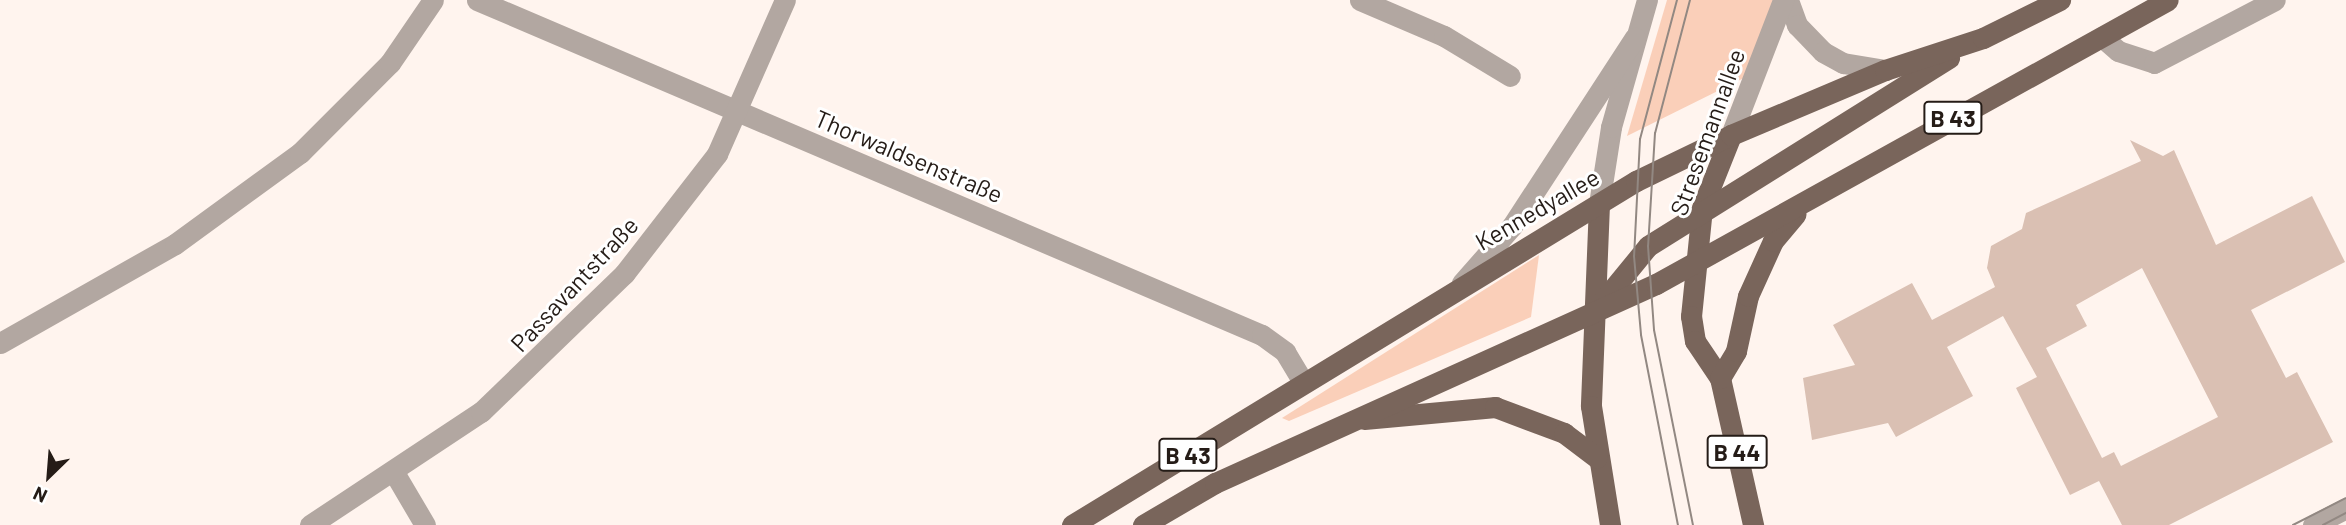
<!DOCTYPE html>
<html>
<head>
<meta charset="utf-8">
<style>
  body { margin:0 }
  #map { position:relative; width:2346px; height:525px; overflow:hidden; background:#fff4ee; font-family:Barlow,sans-serif }
  div>[style] { position:absolute }
  .green>* { inset:0; background:#facfb9 }
  .building>* { inset:0; background:#dac0b3 }
  .street>* { height:21px; margin:-10.5px; padding:0 10.5px; transform-origin:10.5px; border-radius:10.5px; background:#b2a7a1 }
  .primary>* { height:21px; margin:-10.5px; padding:0 10.5px; transform-origin:10.5px; border-radius:10.5px; background:#79655b }
  .tram>* { height:2px; margin:-1px; padding:0 1px; transform-origin:1px; border-radius:1px; background:#928882 }
  span { translate:-50% -50%; white-space:nowrap; text-align:center; line-height:1.15; -webkit-text-stroke:6px #fff; paint-order:stroke }
  .shield-label span { padding:2px 5px; background:#fff; border:2px solid; border-radius:5px; -webkit-text-stroke-width:0 }
  .shield-label { font-size:23px; color:#251c17; font-weight:700 }
  .street-label { font-size:24px; color:#251c17 }
  .north { position:absolute; left:14px; top:441px; width:70px; height:70px; -webkit-text-stroke:5px #fff; paint-order:stroke; rotate:205deg; font-size:19px; font-weight:700; line-height:28px; text-align:center; color:#251c17 }
  .north::after { content:''; display:block; margin:auto; width:24px; height:32px; background:#251c17; clip-path:polygon(50% 0,100% 100%,50% 72%,0 100%) }
</style>
</head>
<body>
<div id="map">
  <div class="green">
    <div style="clip-path:polygon(1667px 0,1776px 0,1748px 76px,1627px 136px)"></div>
    <div style="clip-path:polygon(1539px 255px,1531px 317px,1289px 421px,1282px 418px)"></div>
  </div>
  <div class="building">
    <div style="clip-path:polygon(evenodd,2130px 140px,2163px 156px,2174px 150px,2216px 245px,2312px 196px,2345px 262px,2251px 310px,2286px 378px,2297px 372px,2333px 442px,2169px 525px,2122px 525px,2099px 481px,2070px 495px,2016px 388px,2037px 377px,2003px 316px,1947px 347px,1973px 396px,1896px 437px,1888px 423px,1812px 440px,1803px 378px,1855px 365px,1833px 325px,1912px 283px,1932px 320px,1995px 287px,1987px 268px,1991px 246px,2022px 229px,2026px 213px,2141px 161px,2130px 140px,2142px 268px,2218px 417px,2121px 466px,2114px 452px,2102px 458px,2046px 348px,2087px 326px,2076px 305px,2142px 268px)"></div>
  </div>
  <div class="street">
    <div style="left:477px;top:0;width:853px;rotate:23.11deg"></div>
    <div style="left:1262px;top:335px;width:29px;rotate:36deg"></div>
    <div style="left:1285px;top:352px;width:35px;rotate:59deg"></div>
    <div style="left:1360px;top:0;width:91px;rotate:23.2deg"></div>
    <div style="left:1444px;top:36px;width:77px;rotate:31.2deg"></div>
    <div style="left:1788px;top:0;width:27px;rotate:70deg"></div>
    <div style="left:1797px;top:25px;width:37px;rotate:46deg"></div>
    <div style="left:1823px;top:52px;width:23px;rotate:29deg"></div>
    <div style="left:1843px;top:63px;width:43px;rotate:9.5deg"></div>
    <div style="left:2102px;top:37px;width:21px;rotate:41deg"></div>
    <div style="left:2118px;top:51px;width:38px;rotate:18deg"></div>
    <div style="left:2154px;top:63px;width:136px;rotate:-27.5deg"></div>
    <div style="left:1731px;top:135px;width:145px;rotate:-68.9deg"></div>
    <div style="left:1599px;top:204px;width:78px;rotate:-81.1deg"></div>
    <div style="left:1611px;top:127px;width:132px;rotate:-74.2deg"></div>
    <div style="left:1462px;top:283px;width:76px;rotate:-48.7deg"></div>
    <div style="left:1512px;top:226px;width:225px;rotate:-56.9deg"></div>
    <div style="left:0;top:343px;width:201px;rotate:-29.5deg"></div>
    <div style="left:175px;top:244px;width:155px;rotate:-36.1deg"></div>
    <div style="left:300px;top:153px;width:127px;rotate:-45deg"></div>
    <div style="left:390px;top:63px;width:76px;rotate:-55.7deg"></div>
    <div style="left:395px;top:474px;width:59px;rotate:59.5deg"></div>
    <div style="left:310px;top:525px;width:205px;rotate:-33.5deg"></div>
    <div style="left:481px;top:412px;width:199px;rotate:-44deg"></div>
    <div style="left:624px;top:274px;width:152px;rotate:-52.2deg"></div>
    <div style="left:717px;top:154px;width:168px;rotate:-66.2deg"></div>
    <div style="left:2313px;top:525px;width:37px;rotate:-27deg"></div>
  </div>
  <div class="primary">
    <div style="left:1731px;top:135px;width:79px;rotate:111.7deg"></div>
    <div style="left:1702px;top:208px;width:109px;rotate:95.8deg"></div>
    <div style="left:1691px;top:316px;width:25px;rotate:81deg"></div>
    <div style="left:1695px;top:341px;width:45px;rotate:56deg"></div>
    <div style="left:1720px;top:378px;width:151px;rotate:77.3deg"></div>
    <div style="left:1599px;top:204px;width:202px;rotate:92.3deg"></div>
    <div style="left:1591px;top:406px;width:121px;rotate:80.9deg"></div>
    <div style="left:1594px;top:312px;width:85px;rotate:-50.7deg"></div>
    <div style="left:1648px;top:246px;width:355px;rotate:-32deg"></div>
    <div style="left:1720px;top:378px;width:31px;rotate:-59deg"></div>
    <div style="left:1736px;top:351px;width:56px;rotate:-77.7deg"></div>
    <div style="left:1748px;top:296px;width:60px;rotate:-65.6deg"></div>
    <div style="left:1773px;top:241px;width:35px;rotate:-50deg"></div>
    <div style="left:1364px;top:419px;width:132px;rotate:-5.2deg"></div>
    <div style="left:1495px;top:407px;width:74px;rotate:20.6deg"></div>
    <div style="left:1564px;top:433px;width:41px;rotate:37.1deg"></div>
    <div style="left:1072px;top:525px;width:661px;rotate:-31.38deg"></div>
    <div style="left:1636px;top:181px;width:106px;rotate:-25.8deg"></div>
    <div style="left:1731px;top:135px;width:167px;rotate:-22.9deg"></div>
    <div style="left:1885px;top:70px;width:103px;rotate:-18.1deg"></div>
    <div style="left:1983px;top:38px;width:86px;rotate:-26.3deg"></div>
    <div style="left:1143px;top:525px;width:83px;rotate:-30.3deg"></div>
    <div style="left:1215px;top:483px;width:484px;rotate:-24.3deg"></div>
    <div style="left:1656px;top:284px;width:585px;rotate:-29.02deg"></div>
  </div>
  <div class="tram">
    <div style="left:1677px;top:0;width:144px;rotate:104.9deg"></div>
    <div style="left:1640px;top:139px;width:117px;rotate:92.9deg"></div>
    <div style="left:1634px;top:256px;width:79px;rotate:84.9deg"></div>
    <div style="left:1641px;top:335px;width:194px;rotate:79deg"></div>
    <div style="left:1690px;top:0;width:138px;rotate:104.7deg"></div>
    <div style="left:1655px;top:133px;width:113px;rotate:93.5deg"></div>
    <div style="left:1648px;top:246px;width:84px;rotate:85.9deg"></div>
    <div style="left:1654px;top:330px;width:199px;rotate:78.7deg"></div>
    <div style="left:2293px;top:525px;width:59px;rotate:-27deg"></div>
    <div style="left:2323px;top:525px;width:26px;rotate:-28deg"></div>
  </div>
  <div class="shield-label">
    <span style="left:1953px;top:118px">B 43</span>
    <span style="left:1737px;top:452px">B 44</span>
    <span style="left:1188px;top:455px">B 43</span>
  </div>
  <div class="street-label">
    <span style="left:1707px;top:132px;rotate:-70deg">Stresemannallee</span>
    <span style="left:909px;top:156px;rotate:23deg">Thorwaldsenstraße</span>
    <span style="left:1537px;top:209px;rotate:-30deg">Kennedyallee</span>
    <span style="left:574px;top:284px;rotate:-47deg">Passavantstraße</span>
  </div>
  <div class="north">N</div>
</div>
</body>
</html>
